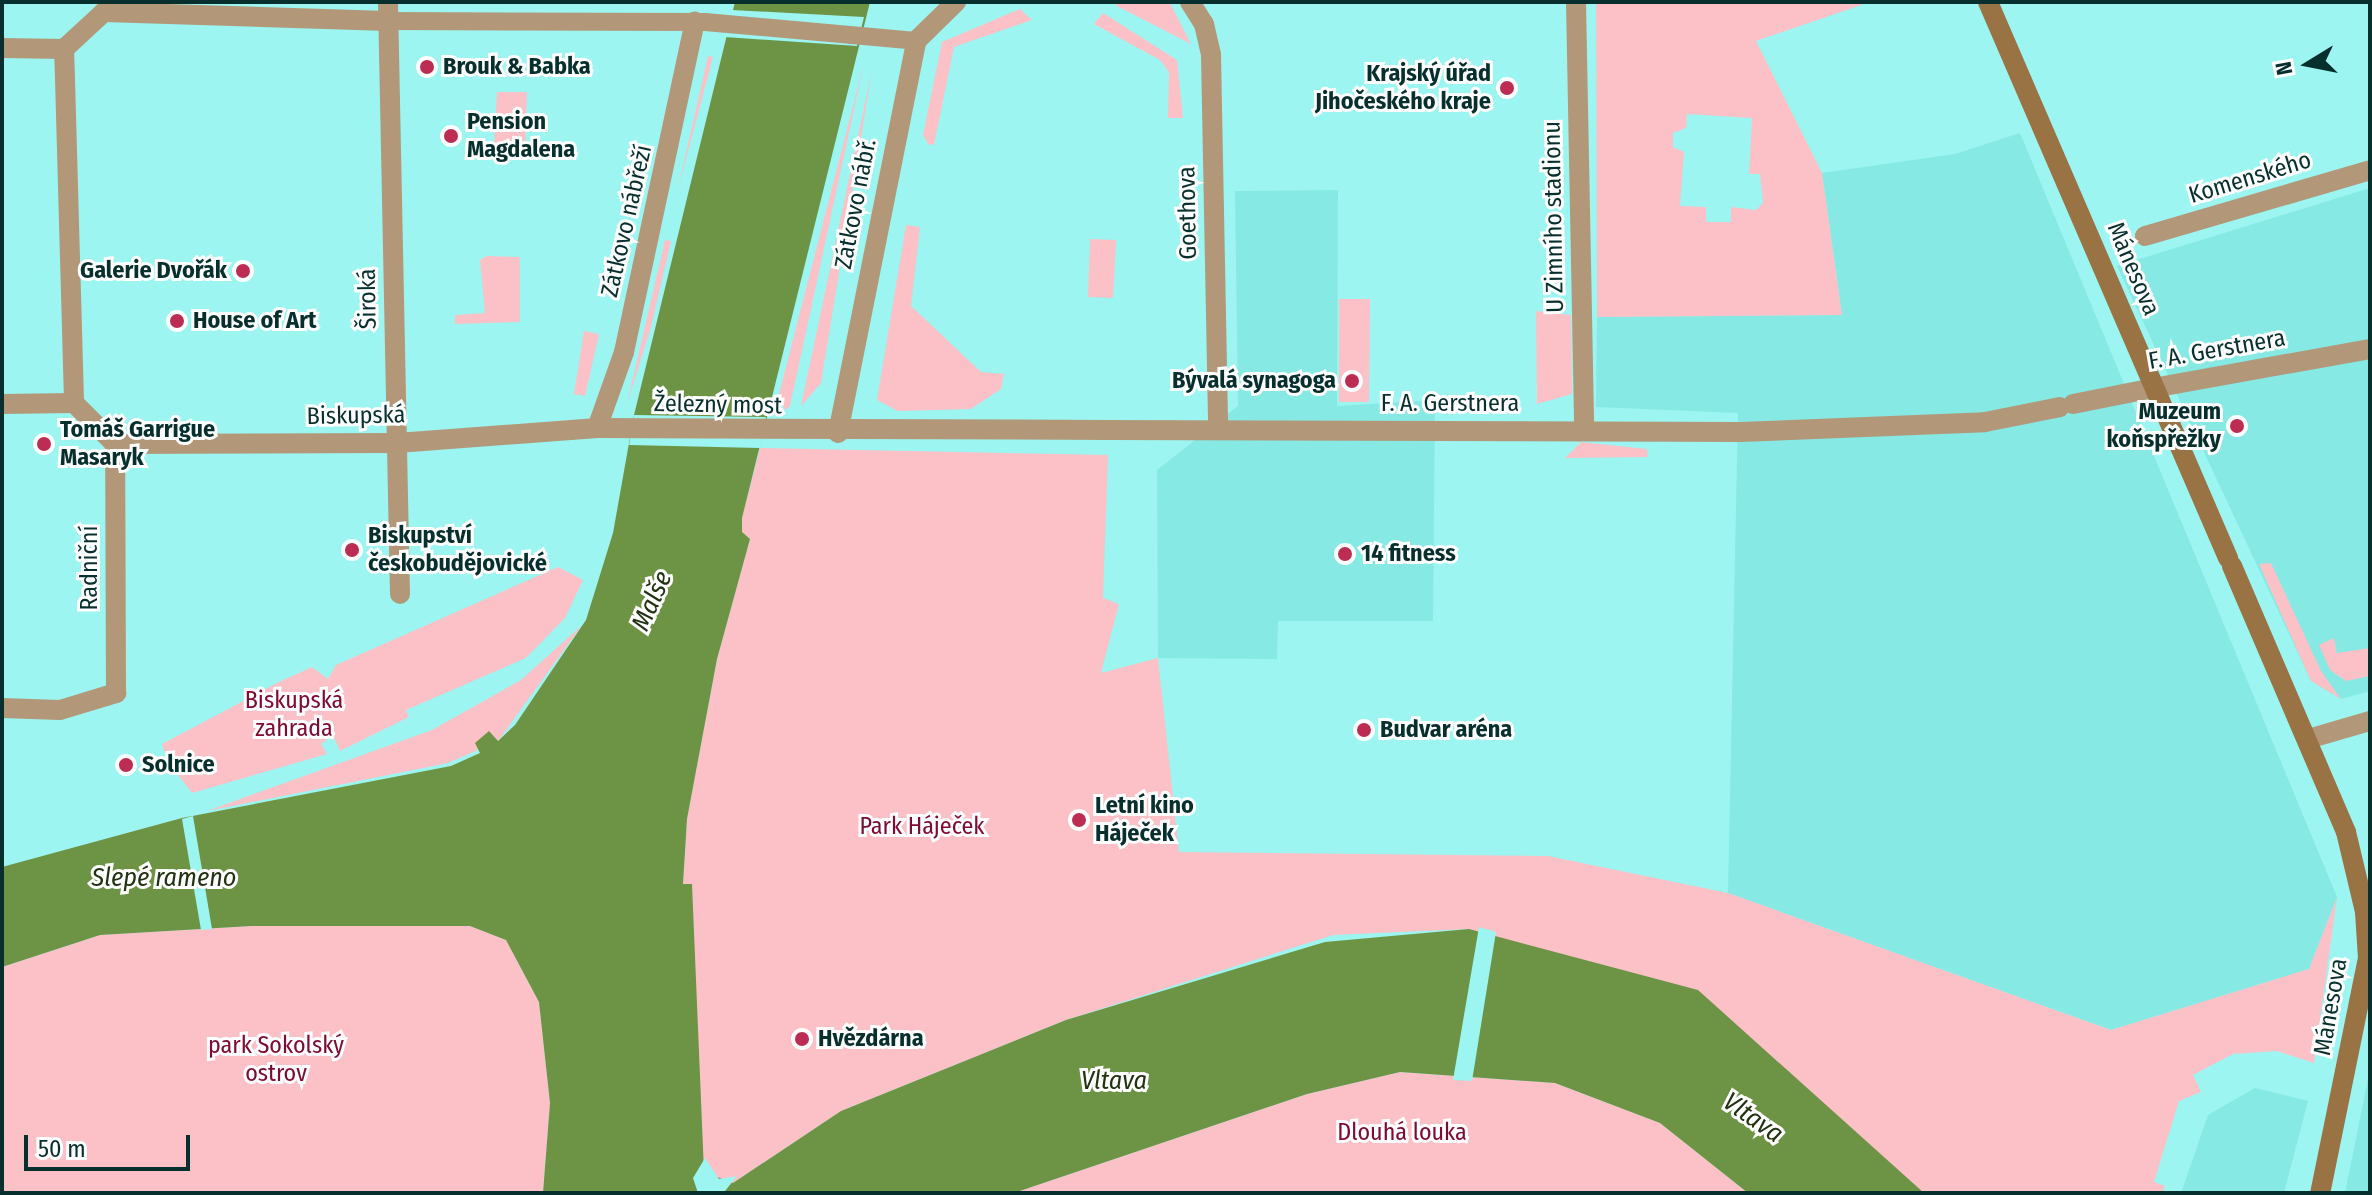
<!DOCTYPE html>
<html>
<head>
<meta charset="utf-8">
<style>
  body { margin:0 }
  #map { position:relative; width:2372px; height:1195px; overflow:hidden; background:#9cf5f0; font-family:"Fira Sans Condensed",sans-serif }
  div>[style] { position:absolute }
  .built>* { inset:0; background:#86e9e3 }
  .green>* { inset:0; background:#fbc1c7 }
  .water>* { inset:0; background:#6d9444 }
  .pier>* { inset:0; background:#9cf5f0 }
  .pedestrian>* { height:18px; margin:-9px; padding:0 9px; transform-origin:9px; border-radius:9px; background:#b29879 }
  .minor>* { height:20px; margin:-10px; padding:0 10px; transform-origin:10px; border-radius:10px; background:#b29879 }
  .tertiary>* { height:20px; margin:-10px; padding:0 10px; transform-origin:10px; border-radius:10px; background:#b29879 }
  .secondary>* { height:20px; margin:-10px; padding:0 10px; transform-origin:10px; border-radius:10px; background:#997344 }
  .dots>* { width:22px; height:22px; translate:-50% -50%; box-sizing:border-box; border:4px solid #fff; border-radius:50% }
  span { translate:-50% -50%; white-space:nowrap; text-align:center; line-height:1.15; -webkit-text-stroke:6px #fff; paint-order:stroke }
  .poi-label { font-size:24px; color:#072f2e; font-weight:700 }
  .left { translate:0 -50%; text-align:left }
  .right { translate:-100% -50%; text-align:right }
  .street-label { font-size:24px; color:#072f2e }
  .park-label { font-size:24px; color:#800a30 }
  .water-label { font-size:26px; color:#213210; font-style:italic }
  .frame { position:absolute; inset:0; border:4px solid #072f2e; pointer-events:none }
  .north { position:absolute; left:2268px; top:24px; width:80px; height:80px; -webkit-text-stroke:6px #fff; paint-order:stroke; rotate:260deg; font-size:22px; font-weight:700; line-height:32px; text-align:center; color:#072f2e }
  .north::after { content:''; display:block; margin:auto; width:28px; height:36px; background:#072f2e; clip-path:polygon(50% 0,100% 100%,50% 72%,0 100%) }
  .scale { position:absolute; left:24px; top:1135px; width:166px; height:36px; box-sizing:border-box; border:4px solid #072f2e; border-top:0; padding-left:10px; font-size:24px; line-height:28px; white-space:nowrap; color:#072f2e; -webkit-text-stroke:6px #fff; paint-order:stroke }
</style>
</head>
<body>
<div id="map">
  <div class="built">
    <div style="clip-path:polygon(2020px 133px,2337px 897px,2309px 969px,2111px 1030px,1728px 893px,1738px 413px,1596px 407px,1597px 317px,1842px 315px,1822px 173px,1955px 154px)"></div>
    <div style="clip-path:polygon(2370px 188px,2370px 691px,2341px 699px,2311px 681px,2117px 266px)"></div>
    <div style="clip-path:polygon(1338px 190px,1337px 406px,1435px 400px,1433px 621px,1278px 621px,1277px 659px,1158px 658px,1157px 470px,1238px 406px,1235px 191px)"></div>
    <div style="clip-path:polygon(2370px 1069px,2370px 1193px,2345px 1193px)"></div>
    <div style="clip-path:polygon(2255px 1088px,2308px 1101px,2284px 1193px,2181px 1193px,2208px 1115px)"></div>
  </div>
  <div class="green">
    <div style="clip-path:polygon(evenodd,1596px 2px,1870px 2px,1756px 41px,1822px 173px,1842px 315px,1597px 317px,1596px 2px,1687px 114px,1752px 118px,1749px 174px,1760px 174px,1763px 203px,1756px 210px,1731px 207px,1731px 222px,1706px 222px,1706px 207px,1680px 206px,1684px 152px,1673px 147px,1673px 133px,1686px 128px,1687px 114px)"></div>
    <div style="clip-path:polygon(1115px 3px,1170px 3px,1191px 44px,1117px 6px)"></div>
    <div style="clip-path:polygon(1020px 9px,1032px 20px,954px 47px,934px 145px,928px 144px,923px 135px,942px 42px)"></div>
    <div style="clip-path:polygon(1103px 13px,1177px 60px,1183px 118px,1168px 118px,1169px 72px,1160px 60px,1094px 24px)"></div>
    <div style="clip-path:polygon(708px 56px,713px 57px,677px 193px)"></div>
    <div style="clip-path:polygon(864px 63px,790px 406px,786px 410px,778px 398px)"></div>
    <div style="clip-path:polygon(872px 70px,821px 383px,801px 406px)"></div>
    <div style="clip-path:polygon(497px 92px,527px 92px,525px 152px,494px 148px)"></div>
    <div style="clip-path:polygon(906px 225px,920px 227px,911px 306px,981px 372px,1004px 374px,1001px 389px,971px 409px,898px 411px,877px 400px)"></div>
    <div style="clip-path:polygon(1090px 239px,1116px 240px,1113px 298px,1088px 297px)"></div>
    <div style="clip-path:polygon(665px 240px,671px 241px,651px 327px,627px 404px)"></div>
    <div style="clip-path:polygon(487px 256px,520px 257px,520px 322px,455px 324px,455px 315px,485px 313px,480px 260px)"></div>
    <div style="clip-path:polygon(1339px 299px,1370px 299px,1369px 402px,1339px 402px)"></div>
    <div style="clip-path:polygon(1536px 311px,1571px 315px,1572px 394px,1537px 404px)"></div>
    <div style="clip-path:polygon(584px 331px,599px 334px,585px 396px,574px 394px)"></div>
    <div style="clip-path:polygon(1581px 442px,1647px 449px,1648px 457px,1565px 458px)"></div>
    <div style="clip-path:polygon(760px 448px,1108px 455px,1103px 598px,1119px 604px,1101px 673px,1158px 658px,1179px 852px,1548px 856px,1728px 893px,2111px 1030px,2309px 969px,2337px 897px,2314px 1063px,2277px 1051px,2233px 1054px,2193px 1075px,2201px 1092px,2179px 1101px,2154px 1182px,2165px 1186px,2162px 1193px,1924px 1193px,1469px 929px,1333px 935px,1066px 1020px,841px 1111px,733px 1183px,718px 1183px,703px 1172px,700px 1144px,692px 884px,683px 885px,687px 819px,717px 659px,750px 539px,741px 532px,742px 518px)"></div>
    <div style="clip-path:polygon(2271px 563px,2321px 671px,2341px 699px,2311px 681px,2259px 564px)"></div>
    <div style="clip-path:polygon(558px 567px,583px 580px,565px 618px,526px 658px,406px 710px,409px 717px,340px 751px,333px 735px,321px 744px,327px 754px,192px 793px,168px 762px,162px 744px,279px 682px,312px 667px,328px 679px,336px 665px)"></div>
    <div style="clip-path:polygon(582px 625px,498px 741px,483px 738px,476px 751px,448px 763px,207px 811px,432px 730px,521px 680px)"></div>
    <div style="clip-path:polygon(2334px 638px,2337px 653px,2370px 648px,2370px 676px,2346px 681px,2330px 670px,2319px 645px)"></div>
    <div style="clip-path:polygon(251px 926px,471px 926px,506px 940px,539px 1002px,550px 1103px,543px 1193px,2px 1193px,2px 967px,100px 935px)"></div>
    <div style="clip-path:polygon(1400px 1072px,1555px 1083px,1660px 1123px,1748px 1193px,1014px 1193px,1307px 1094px)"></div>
  </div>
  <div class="water">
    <div style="clip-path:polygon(735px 2px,870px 2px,742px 518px,742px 532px,750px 539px,717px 659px,687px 819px,683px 884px,692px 884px,704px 1172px,733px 1183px,841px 1111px,1066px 1020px,1325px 942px,1469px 929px,1698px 990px,1924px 1193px,1748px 1193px,1660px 1123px,1555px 1083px,1400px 1072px,1307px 1094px,1014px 1193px,543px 1193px,550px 1103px,539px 1002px,506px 940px,470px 926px,251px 926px,100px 935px,2px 967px,2px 867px,182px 818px,451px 766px,480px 753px,475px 743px,489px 731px,498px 741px,515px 725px,586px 620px,613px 533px,634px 415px)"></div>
  </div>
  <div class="pier">
    <div style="clip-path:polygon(732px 10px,864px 17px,857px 46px,725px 37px)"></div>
    <div style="clip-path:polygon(634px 415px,766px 417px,760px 448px,629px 445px)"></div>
    <div style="clip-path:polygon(193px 816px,212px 929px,201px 930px,182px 819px)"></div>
    <div style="clip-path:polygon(1479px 927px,1496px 932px,1472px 1081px,1453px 1080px)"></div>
    <div style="clip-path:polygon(705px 1158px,719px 1179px,737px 1176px,725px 1191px,698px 1193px,693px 1178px)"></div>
  </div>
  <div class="pedestrian">
    <div style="left:388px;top:21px;width:317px;rotate:0.2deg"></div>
    <div style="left:705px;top:22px;width:212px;rotate:5.1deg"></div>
  </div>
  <div class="minor">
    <div style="left:388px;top:2px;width:592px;rotate:88.84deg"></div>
    <div style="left:1190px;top:2px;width:26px;rotate:58deg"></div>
    <div style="left:1204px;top:24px;width:32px;rotate:77deg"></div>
    <div style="left:1211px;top:55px;width:374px;rotate:88.9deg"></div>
    <div style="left:1576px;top:2px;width:429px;rotate:88.9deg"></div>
    <div style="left:104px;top:12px;width:54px;rotate:137.2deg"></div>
    <div style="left:64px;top:49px;width:30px;rotate:88deg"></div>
    <div style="left:65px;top:79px;width:324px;rotate:88.4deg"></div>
    <div style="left:74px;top:403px;width:58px;rotate:45deg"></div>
    <div style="left:104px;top:12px;width:284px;rotate:1.8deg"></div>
    <div style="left:2px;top:48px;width:62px;rotate:0.9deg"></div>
    <div style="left:2145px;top:236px;width:234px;rotate:-16.3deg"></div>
    <div style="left:2153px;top:388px;width:220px;rotate:-10.2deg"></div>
    <div style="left:2px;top:404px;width:72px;rotate:-0.8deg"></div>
    <div style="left:597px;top:428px;width:81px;rotate:-70.4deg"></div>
    <div style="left:624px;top:352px;width:338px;rotate:-77.9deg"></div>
    <div style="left:838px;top:433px;width:400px;rotate:-78.7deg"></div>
    <div style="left:916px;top:41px;width:56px;rotate:-44.3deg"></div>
    <div style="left:115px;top:444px;width:282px;rotate:-0.2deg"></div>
    <div style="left:397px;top:443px;width:201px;rotate:-4.3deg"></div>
    <div style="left:597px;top:428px;width:511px;rotate:0.22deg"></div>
    <div style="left:2px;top:708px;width:58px;rotate:2deg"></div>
    <div style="left:60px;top:710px;width:59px;rotate:-16.9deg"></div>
    <div style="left:116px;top:693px;width:249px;rotate:-90.2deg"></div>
    <div style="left:2308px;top:739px;width:65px;rotate:-16.2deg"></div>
  </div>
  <div class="tertiary">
    <div style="left:2073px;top:404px;width:82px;rotate:-11.3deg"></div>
    <div style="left:1108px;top:430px;width:632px;rotate:0.18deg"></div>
    <div style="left:1740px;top:432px;width:245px;rotate:-2.3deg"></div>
    <div style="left:1985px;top:422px;width:76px;rotate:-11.3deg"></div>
  </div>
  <div class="secondary">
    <div style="left:1988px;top:2px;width:606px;rotate:66.65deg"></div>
    <div style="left:2232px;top:566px;width:289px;rotate:66.8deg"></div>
    <div style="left:2346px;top:832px;width:82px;rotate:76.6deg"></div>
    <div style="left:2365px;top:912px;width:46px;rotate:86.3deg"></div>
    <div style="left:2368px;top:958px;width:240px;rotate:101.5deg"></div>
  </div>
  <div class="dots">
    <div style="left:427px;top:67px;background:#bd2d53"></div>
    <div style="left:1507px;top:88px;background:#bd2d53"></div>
    <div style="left:451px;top:136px;background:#bd2d53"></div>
    <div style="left:243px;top:271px;background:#bd2d53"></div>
    <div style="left:177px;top:321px;background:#bd2d53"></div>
    <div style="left:1352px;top:381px;background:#bd2d53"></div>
    <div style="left:2237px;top:426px;background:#bd2d53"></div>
    <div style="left:44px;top:444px;background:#bd2d53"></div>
    <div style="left:352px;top:550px;background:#bd2d53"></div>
    <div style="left:1345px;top:554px;background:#bd2d53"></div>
    <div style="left:1364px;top:730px;background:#bd2d53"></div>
    <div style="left:126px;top:765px;background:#bd2d53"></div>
    <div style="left:1079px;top:820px;background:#bd2d53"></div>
    <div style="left:802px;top:1039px;background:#bd2d53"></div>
  </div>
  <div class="poi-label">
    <span class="left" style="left:443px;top:67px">Brouk &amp; Babka</span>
    <span class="right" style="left:1491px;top:88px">Krajský úřad<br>Jihočeského kraje</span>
    <span class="left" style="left:467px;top:136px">Pension<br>Magdalena</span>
    <span class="right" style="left:227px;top:271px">Galerie Dvořák</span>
    <span class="left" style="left:193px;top:321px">House of Art</span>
    <span class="right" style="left:1336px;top:381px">Bývalá synagoga</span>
    <span class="right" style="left:2221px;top:426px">Muzeum<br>koňspřežky</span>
    <span class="left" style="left:60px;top:444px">Tomáš Garrigue<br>Masaryk</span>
    <span class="left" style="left:368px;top:550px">Biskupství<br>českobudějovické</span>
    <span class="left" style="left:1361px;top:554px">14 fitness</span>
    <span class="left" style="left:1380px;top:730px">Budvar aréna</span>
    <span class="left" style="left:142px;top:765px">Solnice</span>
    <span class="left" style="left:1095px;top:820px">Letní kino<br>Háječek</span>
    <span class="left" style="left:818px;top:1039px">Hvězdárna</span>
  </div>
  <div class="street-label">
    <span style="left:2250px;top:178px;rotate:-17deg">Komenského</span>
    <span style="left:856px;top:204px;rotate:-79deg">Zátkovo nábř.</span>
    <span style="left:1188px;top:213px;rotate:-91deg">Goethova</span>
    <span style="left:1554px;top:217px;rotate:-91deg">U Zimního stadionu</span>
    <span style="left:627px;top:221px;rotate:-77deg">Zátkovo nábřeží</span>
    <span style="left:2133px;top:269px;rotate:67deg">Mánesova</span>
    <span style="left:368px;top:299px;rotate:-91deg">Široká</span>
    <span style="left:2217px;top:350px;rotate:-10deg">F. A. Gerstnera</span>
    <span style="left:1450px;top:404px">F. A. Gerstnera</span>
    <span style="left:718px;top:405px;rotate:1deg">Železný most</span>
    <span style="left:356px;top:416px;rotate:-1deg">Biskupská</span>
    <span style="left:90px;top:568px;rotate:-90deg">Radniční</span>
    <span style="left:2331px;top:1007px;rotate:-80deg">Mánesova</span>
  </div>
  <div class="park-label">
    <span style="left:294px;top:715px">Biskupská<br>zahrada</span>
    <span style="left:922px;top:827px">Park Háječek</span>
    <span style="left:276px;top:1060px">park Sokolský<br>ostrov</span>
    <span style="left:1402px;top:1133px">Dlouhá louka</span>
  </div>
  <div class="water-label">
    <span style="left:652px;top:601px;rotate:-66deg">Malše</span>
    <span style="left:164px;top:878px">Slepé rameno</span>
    <span style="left:1114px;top:1081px">Vltava</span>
    <span style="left:1753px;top:1118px;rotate:35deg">Vltava</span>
  </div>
  <div class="frame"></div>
  <div class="north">N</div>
  <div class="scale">50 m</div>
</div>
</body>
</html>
